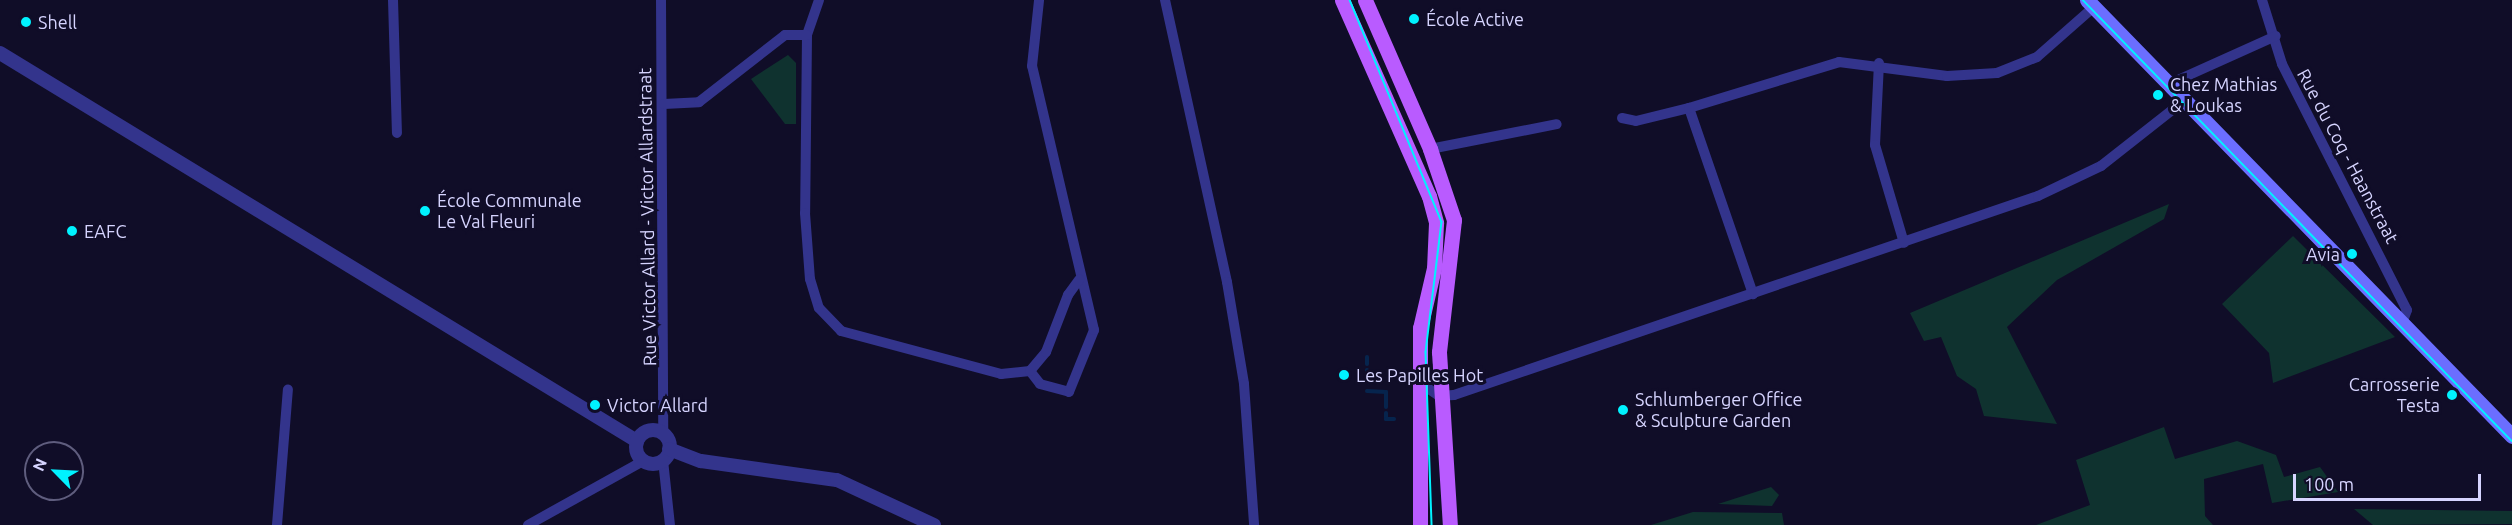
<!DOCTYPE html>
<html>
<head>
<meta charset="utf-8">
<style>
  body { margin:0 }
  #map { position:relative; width:2512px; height:525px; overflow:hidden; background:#100d28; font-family:Ubuntu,sans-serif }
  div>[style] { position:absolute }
  .green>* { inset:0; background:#0f322f }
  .stream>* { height:4px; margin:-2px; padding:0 2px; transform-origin:2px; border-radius:2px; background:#06244d }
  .minor>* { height:10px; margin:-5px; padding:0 5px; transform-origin:5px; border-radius:5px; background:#33348c }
  .tertiary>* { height:14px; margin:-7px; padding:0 7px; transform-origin:7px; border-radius:7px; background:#33348c }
  .tertiary>.ring { margin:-7px; padding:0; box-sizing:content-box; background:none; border:14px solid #33348c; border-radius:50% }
  .secondary>* { height:15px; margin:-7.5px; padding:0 7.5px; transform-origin:7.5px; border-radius:7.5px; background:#6b6eff }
  .primary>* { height:15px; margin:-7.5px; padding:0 7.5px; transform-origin:7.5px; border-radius:7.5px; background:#b95bff }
  .tram>* { height:1.5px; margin:-0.75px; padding:0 0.75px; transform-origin:0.75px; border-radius:0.75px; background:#00f2ff }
  .dots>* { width:16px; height:16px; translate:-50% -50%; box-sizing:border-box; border:3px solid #100d28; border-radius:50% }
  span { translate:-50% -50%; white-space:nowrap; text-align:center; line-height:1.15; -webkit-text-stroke:6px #100d28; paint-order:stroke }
  .poi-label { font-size:18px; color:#d6d4ff }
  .left { translate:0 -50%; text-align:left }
  .right { translate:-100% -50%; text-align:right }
  .street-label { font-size:18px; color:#d6d4ff }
  .north { position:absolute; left:24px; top:441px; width:60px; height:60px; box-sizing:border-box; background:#100d28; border:2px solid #5f5d7e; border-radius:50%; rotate:294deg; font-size:16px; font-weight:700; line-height:24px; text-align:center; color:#d6d4ff }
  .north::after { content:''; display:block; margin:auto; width:21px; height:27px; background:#00f2ff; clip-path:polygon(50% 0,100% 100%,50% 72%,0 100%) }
  .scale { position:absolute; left:2293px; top:474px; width:188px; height:27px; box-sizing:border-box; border:3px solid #d6d4ff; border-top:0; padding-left:8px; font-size:18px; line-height:21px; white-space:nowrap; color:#d6d4ff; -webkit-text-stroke:4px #100d28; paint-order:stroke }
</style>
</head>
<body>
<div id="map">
  <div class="green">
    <div style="clip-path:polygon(788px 55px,796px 63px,796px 124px,785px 124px,751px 79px)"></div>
    <div style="clip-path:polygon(2169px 204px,2164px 219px,2057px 280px,2007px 327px,2057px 424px,1984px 416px,1976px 389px,1957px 376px,1941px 337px,1924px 341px,1910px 313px)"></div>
    <div style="clip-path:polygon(2293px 236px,2395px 337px,2273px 383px,2269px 353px,2222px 304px)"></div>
    <div style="clip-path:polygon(2164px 427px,2175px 459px,2237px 441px,2276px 455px,2284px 477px,2320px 467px,2338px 492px,2272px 503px,2263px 464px,2204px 479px,2205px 516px,2213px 525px,2036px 525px,2090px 505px,2076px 460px)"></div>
    <div style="clip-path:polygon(1771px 487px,1779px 495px,1772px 506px,1718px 504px)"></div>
    <div style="clip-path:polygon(2354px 509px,2512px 511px,2512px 524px,2373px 525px)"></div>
    <div style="clip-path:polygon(1693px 512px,1782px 513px,1784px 525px,1651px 525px)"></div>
  </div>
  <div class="stream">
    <div style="left:1367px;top:364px;width:7px;rotate:-90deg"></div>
    <div style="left:1367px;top:383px;width:13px;rotate:-90deg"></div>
    <div style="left:1367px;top:391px;width:19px;rotate:3deg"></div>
    <div style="left:1386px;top:392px;width:15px;rotate:90deg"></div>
    <div style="left:1386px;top:413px;width:6px;rotate:90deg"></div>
    <div style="left:1386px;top:419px;width:8px"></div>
  </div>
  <div class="minor">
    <div style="left:393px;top:0;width:133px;rotate:88.3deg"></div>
    <div style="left:661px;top:0;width:434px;rotate:89.7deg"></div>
    <div style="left:819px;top:0;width:37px;rotate:109deg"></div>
    <div style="left:807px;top:35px;width:178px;rotate:90.6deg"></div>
    <div style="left:805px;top:213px;width:66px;rotate:85.7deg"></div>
    <div style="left:810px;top:279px;width:30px;rotate:73deg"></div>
    <div style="left:819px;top:308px;width:32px;rotate:46deg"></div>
    <div style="left:841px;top:331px;width:166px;rotate:15deg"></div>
    <div style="left:1001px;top:374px;width:29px;rotate:-6deg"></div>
    <div style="left:1030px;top:371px;width:16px;rotate:52deg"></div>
    <div style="left:1040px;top:384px;width:30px;rotate:15deg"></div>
    <div style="left:1069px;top:392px;width:67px;rotate:-68deg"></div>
    <div style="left:1094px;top:330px;width:271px;rotate:-103.2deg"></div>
    <div style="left:1032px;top:66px;width:66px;rotate:-83.9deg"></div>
    <div style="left:1165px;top:0;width:289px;rotate:77.6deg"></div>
    <div style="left:1227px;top:282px;width:103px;rotate:80.5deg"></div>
    <div style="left:1244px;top:384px;width:141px;rotate:85.9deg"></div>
    <div style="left:2262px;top:0;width:67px;rotate:72.6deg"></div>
    <div style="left:2282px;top:64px;width:276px;rotate:63.1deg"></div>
    <div style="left:2407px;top:310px;width:15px;rotate:110deg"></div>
    <div style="left:1879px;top:63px;width:82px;rotate:92.8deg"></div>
    <div style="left:1875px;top:145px;width:102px;rotate:73.5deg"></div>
    <div style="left:2169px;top:84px;width:117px;rotate:-24.2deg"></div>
    <div style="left:664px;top:104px;width:35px;rotate:-3deg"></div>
    <div style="left:699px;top:102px;width:109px;rotate:-37.9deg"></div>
    <div style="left:785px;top:35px;width:22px"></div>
    <div style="left:1689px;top:108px;width:197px;rotate:71deg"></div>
    <div style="left:1622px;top:118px;width:14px;rotate:12deg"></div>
    <div style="left:1636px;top:121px;width:55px;rotate:-13.8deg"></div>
    <div style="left:1689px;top:108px;width:157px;rotate:-17deg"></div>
    <div style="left:1839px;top:62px;width:109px;rotate:7.4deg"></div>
    <div style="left:1947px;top:76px;width:50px;rotate:-3.4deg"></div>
    <div style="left:1997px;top:73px;width:43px;rotate:-21.8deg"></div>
    <div style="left:2037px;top:57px;width:76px;rotate:-41.3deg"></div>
    <div style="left:1430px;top:149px;width:129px;rotate:-11.1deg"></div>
    <div style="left:1030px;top:371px;width:25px;rotate:-50deg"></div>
    <div style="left:1046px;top:352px;width:61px;rotate:-68.9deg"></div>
    <div style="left:1068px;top:295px;width:19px;rotate:-54deg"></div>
    <div style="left:1420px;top:383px;width:23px;rotate:34deg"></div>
    <div style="left:1439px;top:396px;width:15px;rotate:-4deg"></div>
    <div style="left:1454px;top:395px;width:617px;rotate:-18.82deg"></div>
    <div style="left:2038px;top:196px;width:70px;rotate:-25.5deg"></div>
    <div style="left:2101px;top:166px;width:107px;rotate:-38.2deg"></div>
    <div style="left:663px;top:460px;width:65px;rotate:83.9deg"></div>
    <div style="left:277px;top:525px;width:136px;rotate:-85.4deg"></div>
    <div style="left:528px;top:525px;width:132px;rotate:-29.1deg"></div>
  </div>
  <div class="tertiary">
    <div style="left:0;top:53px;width:746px;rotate:31.35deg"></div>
    <div class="ring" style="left:636px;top:430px;width:20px;height:20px"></div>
    <div style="left:669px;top:449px;width:34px;rotate:21deg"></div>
    <div style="left:701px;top:461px;width:137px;rotate:8deg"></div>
    <div style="left:837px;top:480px;width:107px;rotate:24.9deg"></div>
  </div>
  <div class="secondary">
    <div style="left:2087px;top:0;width:609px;rotate:45.73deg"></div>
  </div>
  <div class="primary">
    <div style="left:1342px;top:0;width:214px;rotate:66.1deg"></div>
    <div style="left:1429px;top:196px;width:28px;rotate:75deg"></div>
    <div style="left:1436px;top:223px;width:45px;rotate:92.5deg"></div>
    <div style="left:1434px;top:268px;width:62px;rotate:103.1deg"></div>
    <div style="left:1420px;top:328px;width:197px;rotate:90deg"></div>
    <div style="left:1365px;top:0;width:163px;rotate:66.4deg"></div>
    <div style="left:1430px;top:149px;width:75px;rotate:71.3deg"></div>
    <div style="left:1454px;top:220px;width:133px;rotate:96.5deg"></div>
    <div style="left:1439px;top:352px;width:173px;rotate:86.4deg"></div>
  </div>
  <div class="tram">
    <div style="left:1350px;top:0;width:240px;rotate:67.5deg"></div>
    <div style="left:1442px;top:222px;width:131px;rotate:97deg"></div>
    <div style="left:1426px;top:352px;width:173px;rotate:88deg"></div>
    <div style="left:2083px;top:0;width:615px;rotate:45.79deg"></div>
  </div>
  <div class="dots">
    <div style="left:1414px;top:19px;background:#00f2ff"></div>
    <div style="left:26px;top:22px;background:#00f2ff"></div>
    <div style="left:2158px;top:95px;background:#00f2ff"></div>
    <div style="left:425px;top:211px;background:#00f2ff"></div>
    <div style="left:72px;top:231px;background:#00f2ff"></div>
    <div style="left:2352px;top:254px;background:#00f2ff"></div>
    <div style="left:1344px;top:375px;background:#00f2ff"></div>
    <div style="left:2452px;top:395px;background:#00f2ff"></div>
    <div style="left:595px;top:405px;background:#00f2ff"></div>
    <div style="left:1623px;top:410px;background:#00f2ff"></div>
  </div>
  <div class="poi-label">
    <span class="left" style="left:1426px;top:19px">École Active</span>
    <span class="left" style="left:38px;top:22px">Shell</span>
    <span class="left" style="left:2170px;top:95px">Chez Mathias<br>&amp; Loukas</span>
    <span class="left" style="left:437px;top:211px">École Communale<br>Le Val Fleuri</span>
    <span class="left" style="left:84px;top:231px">EAFC</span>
    <span class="right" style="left:2340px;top:254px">Avia</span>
    <span class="left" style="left:1356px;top:375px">Les Papilles Hot</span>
    <span class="right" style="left:2440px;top:395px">Carrosserie<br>Testa</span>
    <span class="left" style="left:1635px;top:410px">Schlumberger Office<br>&amp; Sculpture Garden</span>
    <span class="left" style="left:607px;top:405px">Victor Allard</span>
  </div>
  <div class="street-label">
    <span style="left:2348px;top:156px;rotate:62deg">Rue du Coq - Haanstraat</span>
    <span style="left:647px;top:217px;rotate:-91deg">Rue Victor Allard - Victor Allardstraat</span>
  </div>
  <div class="north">N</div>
  <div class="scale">100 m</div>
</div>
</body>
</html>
